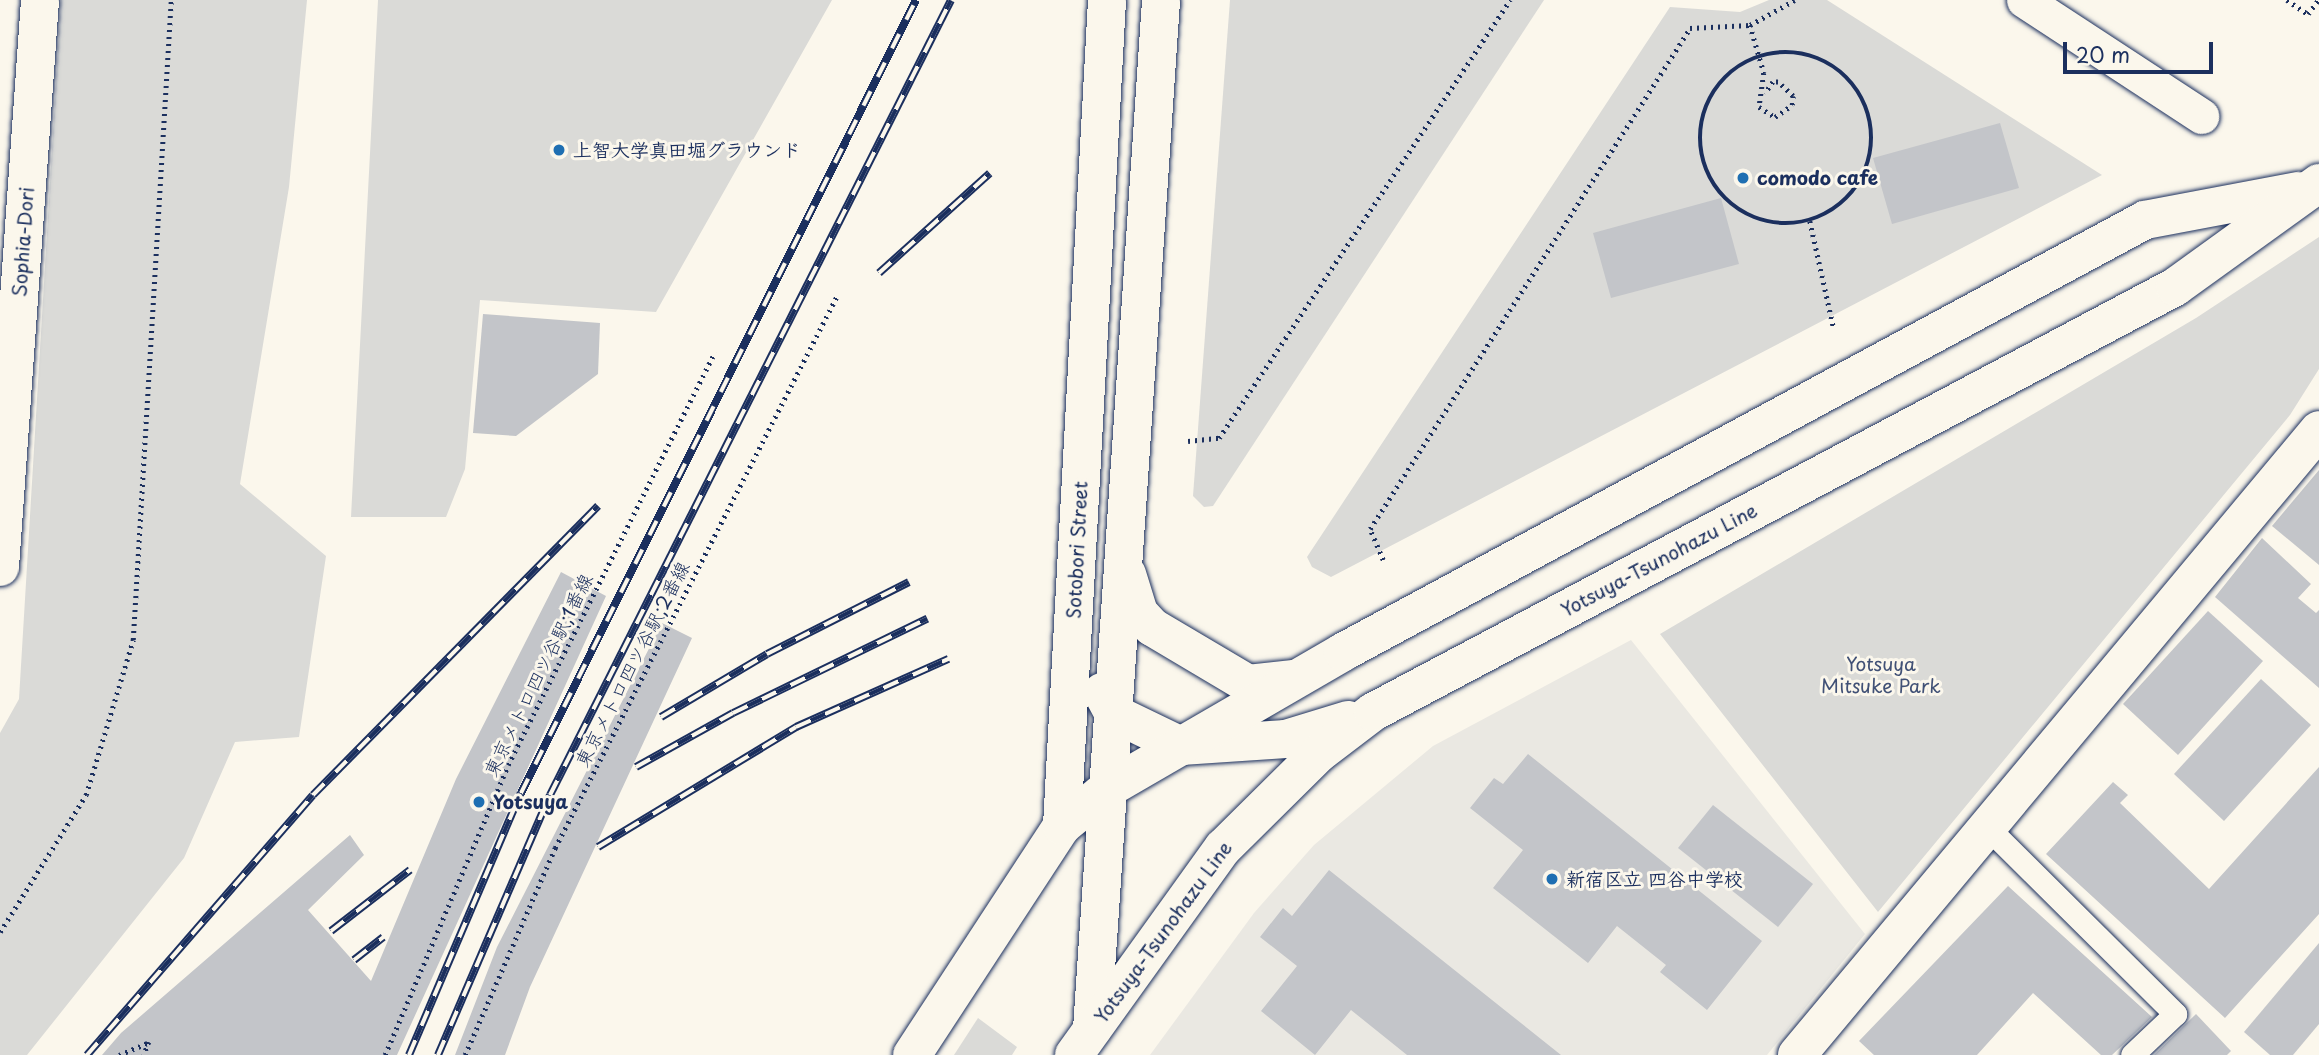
<!DOCTYPE html>
<html>
<head>
<meta charset="utf-8">
<style>
  body { margin:0 }
  #map { position:relative; width:2319px; height:1055px; overflow:hidden; background:#fbf7ec; font-family:"Playpen Sans","Klee One",sans-serif }
  div>[style] { position:absolute }
  .built>* { inset:0; background:#eae8e2 }
  .green>* { inset:0; background:#dadad7 }
  .building>* { inset:0; background:#c3c5c9 }
  .path>* { height:4.5px; margin-top:-2.25px; transform-origin:0; background:repeating-linear-gradient(90deg,#1b2f5e 0 2px,transparent 0 7px) }
  .path>.ring { margin:-2.25px; padding:0; box-sizing:content-box; background:none; border:4.5px solid #1b2f5e; border-radius:50% }
  .roads { filter:drop-shadow(0 0 2px #1b2f5e) drop-shadow(0 0 2px #1b2f5e) }
  .service>* { height:23px; margin:-11.5px; padding:0 11.5px; transform-origin:11.5px; border-radius:11.5px; background:#fbf7ec }
  .pedestrian>* { height:35px; margin:-17.5px; padding:0 17.5px; transform-origin:17.5px; border-radius:17.5px; background:#fbf7ec }
  .minor>* { height:38px; margin:-19px; padding:0 19px; transform-origin:19px; border-radius:19px; background:#fbf7ec }
  .secondary>* { height:38px; margin:-19px; padding:0 19px; transform-origin:19px; border-radius:19px; background:#fbf7ec }
  .rail>* { height:8px; margin-top:-4px; transform-origin:0; background:repeating-linear-gradient(90deg,#fbf7ec 0 16px,#1b2f5e 0 32px); box-sizing:border-box; border-block:2px solid #1b2f5e }
  .dots>* { width:19px; height:19px; translate:-50% -50%; box-sizing:border-box; border:4px solid #fbf7ec; border-radius:50% }
  span { translate:-50% -50%; white-space:nowrap; text-align:center; line-height:1.15; -webkit-text-stroke:6px #fbf7ec; paint-order:stroke }
  .poi-label { font-size:19px; color:#1b2f5e; font-weight:700 }
  .left { translate:0 -50%; text-align:left }
  .street-label { font-size:19px; color:#1b2f5e }
  .park-label { font-size:19px; color:#415176 }
  .scale { position:absolute; left:2063px; top:42px; width:150px; height:32px; box-sizing:border-box; border:4px solid #1b2f5e; border-top:0; padding-left:9px; font-size:21px; line-height:24px; white-space:nowrap; color:#1b2f5e; -webkit-text-stroke:5px #fbf7ec; paint-order:stroke }
</style>
</head>
<body>
<div id="map">
  <div class="built">
    <div style="clip-path:polygon(1631px 640px,1865px 934px,1767px 1055px,1150px 1055px,1254px 913px,1314px 845px,1433px 746px)"></div>
  </div>
  <div class="green">
    <div style="clip-path:polygon(61px 0,307px 0,289px 187px,240px 484px,326px 556px,299px 737px,235px 742px,184px 858px,27px 1055px,0 1055px,0 733px,19px 699px)"></div>
    <div style="clip-path:polygon(378px 0,832px 0,656px 312px,480px 300px,465px 469px,446px 517px,351px 517px)"></div>
    <div style="clip-path:polygon(1230px 0,1544px 0,1213px 506px,1204px 507px,1193px 496px)"></div>
    <div style="clip-path:polygon(1769px 0,1827px 0,2102px 175px,1331px 577px,1312px 567px,1307px 557px,1670px 7px,1740px 12px)"></div>
    <div style="clip-path:polygon(2319px 237px,2319px 369px,2290px 415px,1878px 912px,1660px 634px,2196px 318px)"></div>
    <div style="clip-path:polygon(978px 1018px,1017px 1047px,1012px 1055px,954px 1055px)"></div>
  </div>
  <div class="building">
    <div style="clip-path:polygon(2000px 123px,2019px 188px,1892px 224px,1873px 158px)"></div>
    <div style="clip-path:polygon(1721px 198px,1739px 264px,1611px 298px,1593px 233px)"></div>
    <div style="clip-path:polygon(483px 314px,600px 323px,598px 374px,516px 436px,473px 433px)"></div>
    <div style="clip-path:polygon(2319px 470px,2319px 565px,2272px 526px)"></div>
    <div style="clip-path:polygon(2262px 538px,2311px 584px,2298px 598px,2316px 613px,2319px 610px,2319px 688px,2215px 597px)"></div>
    <div style="clip-path:polygon(561px 572px,606px 596px,397px 1055px,102px 1055px,121px 1033px,350px 835px,364px 855px,308px 910px,371px 981px,456px 779px)"></div>
    <div style="clip-path:polygon(2208px 611px,2263px 661px,2178px 755px,2123px 704px)"></div>
    <div style="clip-path:polygon(662px 623px,692px 638px,530px 987px,505px 1055px,455px 1055px,497px 947px)"></div>
    <div style="clip-path:polygon(2261px 679px,2311px 725px,2224px 821px,2174px 774px)"></div>
    <div style="clip-path:polygon(1528px 754px,1762px 941px,1707px 1010px,1660px 972px,1666px 965px,1617px 926px,1588px 963px,1493px 888px,1523px 850px,1470px 808px,1494px 778px,1503px 784px)"></div>
    <div style="clip-path:polygon(2319px 767px,2319px 914px,2225px 1018px,2046px 854px,2113px 782px,2128px 795px,2120px 803px,2209px 889px)"></div>
    <div style="clip-path:polygon(1713px 805px,1813px 884px,1778px 927px,1678px 848px)"></div>
    <div style="clip-path:polygon(1329px 870px,1561px 1055px,1407px 1055px,1351px 1010px,1315px 1055px,1261px 1011px,1297px 966px,1260px 937px,1283px 908px,1292px 916px)"></div>
    <div style="clip-path:polygon(2008px 886px,2152px 1017px,2112px 1055px,2101px 1055px,2033px 993px,1977px 1055px,1874px 1055px,1859px 1041px)"></div>
    <div style="clip-path:polygon(2319px 943px,2319px 1024px,2293px 1055px,2270px 1055px,2244px 1032px)"></div>
    <div style="clip-path:polygon(2196px 1014px,2231px 1051px,2227px 1055px,2154px 1055px)"></div>
  </div>
  <div class="path">
    <div style="left:2287px;top:0;width:25px;rotate:34deg"></div>
    <div style="left:2308px;top:14px;width:17px;rotate:-54deg"></div>
    <div style="left:1750px;top:25px;width:50px;rotate:73.7deg"></div>
    <div style="left:1764px;top:73px;width:34px;rotate:98deg"></div>
    <div style="left:1759px;top:107px;width:19px;rotate:32deg"></div>
    <div style="left:1775px;top:117px;width:21px;rotate:-35deg"></div>
    <div style="left:1792px;top:105px;width:9px;rotate:-84deg"></div>
    <div style="left:1793px;top:96px;width:21px;rotate:-137deg"></div>
    <div style="left:1778px;top:82px;width:5px;rotate:180deg"></div>
    <div style="left:1773px;top:82px;width:14px;rotate:124deg"></div>
    <div class="ring" style="left:1700px;top:52px;width:167.5px;height:167.5px"></div>
    <div style="left:1810px;top:221px;width:111px;rotate:77.5deg"></div>
    <div style="left:1188px;top:441px;width:31px;rotate:-6deg"></div>
    <div style="left:1219px;top:438px;width:526px;rotate:-56.4deg"></div>
    <div style="left:1383px;top:560px;width:34px;rotate:-113deg"></div>
    <div style="left:1370px;top:529px;width:594px;rotate:-57.43deg"></div>
    <div style="left:1690px;top:28px;width:60px;rotate:-2.9deg"></div>
    <div style="left:1750px;top:25px;width:51px;rotate:-29.1deg"></div>
    <div style="left:0;top:932px;width:162px;rotate:-57.9deg"></div>
    <div style="left:86px;top:795px;width:162px;rotate:-73.1deg"></div>
    <div style="left:133px;top:640px;width:641px;rotate:-86.6deg"></div>
    <div style="left:119px;top:1055px;width:33px;rotate:-23deg"></div>
    <div style="left:149px;top:1042px;width:14px;rotate:111deg"></div>
    <div style="left:385px;top:1055px;width:315px;rotate:-67deg"></div>
    <div style="left:508px;top:765px;width:462px;rotate:-63.4deg"></div>
    <div style="left:465px;top:1055px;width:226px;rotate:-66.5deg"></div>
    <div style="left:555px;top:848px;width:622px;rotate:-62.94deg"></div>
  </div>
  <div class="roads">
    <div class="service">
      <div style="left:1990px;top:830px;width:261px;rotate:44.8deg"></div>
      <div style="left:2175px;top:1014px;width:59px;rotate:136.4deg"></div>
    </div>
    <div class="pedestrian">
      <div style="left:2024px;top:0;width:212px;rotate:33.2deg"></div>
    </div>
    <div class="minor">
      <div style="left:0;top:567px;width:568px;rotate:-85.96deg"></div>
      <div style="left:1797px;top:1055px;width:814px;rotate:-50.13deg"></div>
    </div>
    <div class="secondary">
      <div style="left:1127px;top:574px;width:41px;rotate:72.9deg"></div>
      <div style="left:1139px;top:613px;width:19px;rotate:47deg"></div>
      <div style="left:1152px;top:627px;width:112px;rotate:30.7deg"></div>
      <div style="left:1248px;top:684px;width:44px;rotate:-6.5deg"></div>
      <div style="left:1102px;top:692px;width:24px;rotate:62deg"></div>
      <div style="left:1113px;top:713px;width:76px;rotate:25.9deg"></div>
      <div style="left:1181px;top:746px;width:105px;rotate:-3.8deg"></div>
      <div style="left:1286px;top:739px;width:65px;rotate:-17deg"></div>
      <div style="left:1062px;top:826px;width:58px;rotate:-39.4deg"></div>
      <div style="left:1107px;top:789px;width:273px;rotate:-30.1deg"></div>
      <div style="left:1343px;top:652px;width:911px;rotate:-28.31deg"></div>
      <div style="left:2145px;top:220px;width:156px;rotate:-10.7deg"></div>
      <div style="left:1092px;top:1029px;width:1031px;rotate:-86.16deg"></div>
      <div style="left:912px;top:1055px;width:274px;rotate:-56.8deg"></div>
      <div style="left:1062px;top:826px;width:827px;rotate:-86.88deg"></div>
      <div style="left:1074px;top:1055px;width:255px;rotate:-54.3deg"></div>
      <div style="left:1223px;top:848px;width:135px;rotate:-44.7deg"></div>
      <div style="left:1319px;top:753px;width:68px;rotate:-37.2deg"></div>
      <div style="left:1373px;top:712px;width:908px;rotate:-27.92deg"></div>
      <div style="left:2175px;top:287px;width:178px;rotate:-35.8deg"></div>
    </div>
  </div>
  <div class="rail">
    <div style="left:879px;top:273px;width:149px;rotate:-42deg"></div>
    <div style="left:661px;top:717px;width:123px;rotate:-30.7deg"></div>
    <div style="left:767px;top:654px;width:159px;rotate:-26.9deg"></div>
    <div style="left:636px;top:767px;width:111px;rotate:-29.1deg"></div>
    <div style="left:733px;top:713px;width:216px;rotate:-25.9deg"></div>
    <div style="left:598px;top:847px;width:232px;rotate:-31.2deg"></div>
    <div style="left:796px;top:727px;width:167px;rotate:-24.1deg"></div>
    <div style="left:331px;top:931px;width:100px;rotate:-37.7deg"></div>
    <div style="left:354px;top:960px;width:37px;rotate:-38deg"></div>
    <div style="left:87px;top:1055px;width:344px;rotate:-49deg"></div>
    <div style="left:313px;top:795px;width:406px;rotate:-45.4deg"></div>
    <div style="left:409px;top:1055px;width:285px;rotate:-66.9deg"></div>
    <div style="left:521px;top:793px;width:886px;rotate:-63.52deg"></div>
    <div style="left:438px;top:1055px;width:283px;rotate:-66.7deg"></div>
    <div style="left:550px;top:795px;width:890px;rotate:-63.23deg"></div>
  </div>
  <div class="dots">
    <div style="left:559px;top:150px;background:#1f6fb2"></div>
    <div style="left:1743px;top:178px;background:#1f6fb2"></div>
    <div style="left:479px;top:802px;background:#1f6fb2"></div>
    <div style="left:1552px;top:879px;background:#1f6fb2"></div>
  </div>
  <div class="poi-label">
    <span class="left" style="left:573px;top:150px">上智大学真田堀グラウンド</span>
    <span class="left" style="left:1757px;top:178px">comodo cafe</span>
    <span class="left" style="left:493px;top:802px">Yotsuya</span>
    <span class="left" style="left:1566px;top:879px">新宿区立 四谷中学校</span>
  </div>
  <div class="street-label">
    <span style="left:23px;top:242px;rotate:-86deg">Sophia-Dori</span>
    <span style="left:1077px;top:550px;rotate:-87deg">Sotobori Street</span>
    <span style="left:1659px;top:560px;rotate:-28deg">Yotsuya-Tsunohazu Line</span>
    <span style="left:632px;top:664px;rotate:-63deg">東京メトロ四ツ谷駅;2番線</span>
    <span style="left:538px;top:675px;rotate:-64deg">東京メトロ四ツ谷駅;1番線</span>
    <span style="left:1163px;top:932px;rotate:-54deg">Yotsuya-Tsunohazu Line</span>
  </div>
  <div class="park-label">
    <span style="left:1881px;top:675px">Yotsuya<br>Mitsuke Park</span>
  </div>
  <div class="scale">20 m</div>
</div>
</body>
</html>
